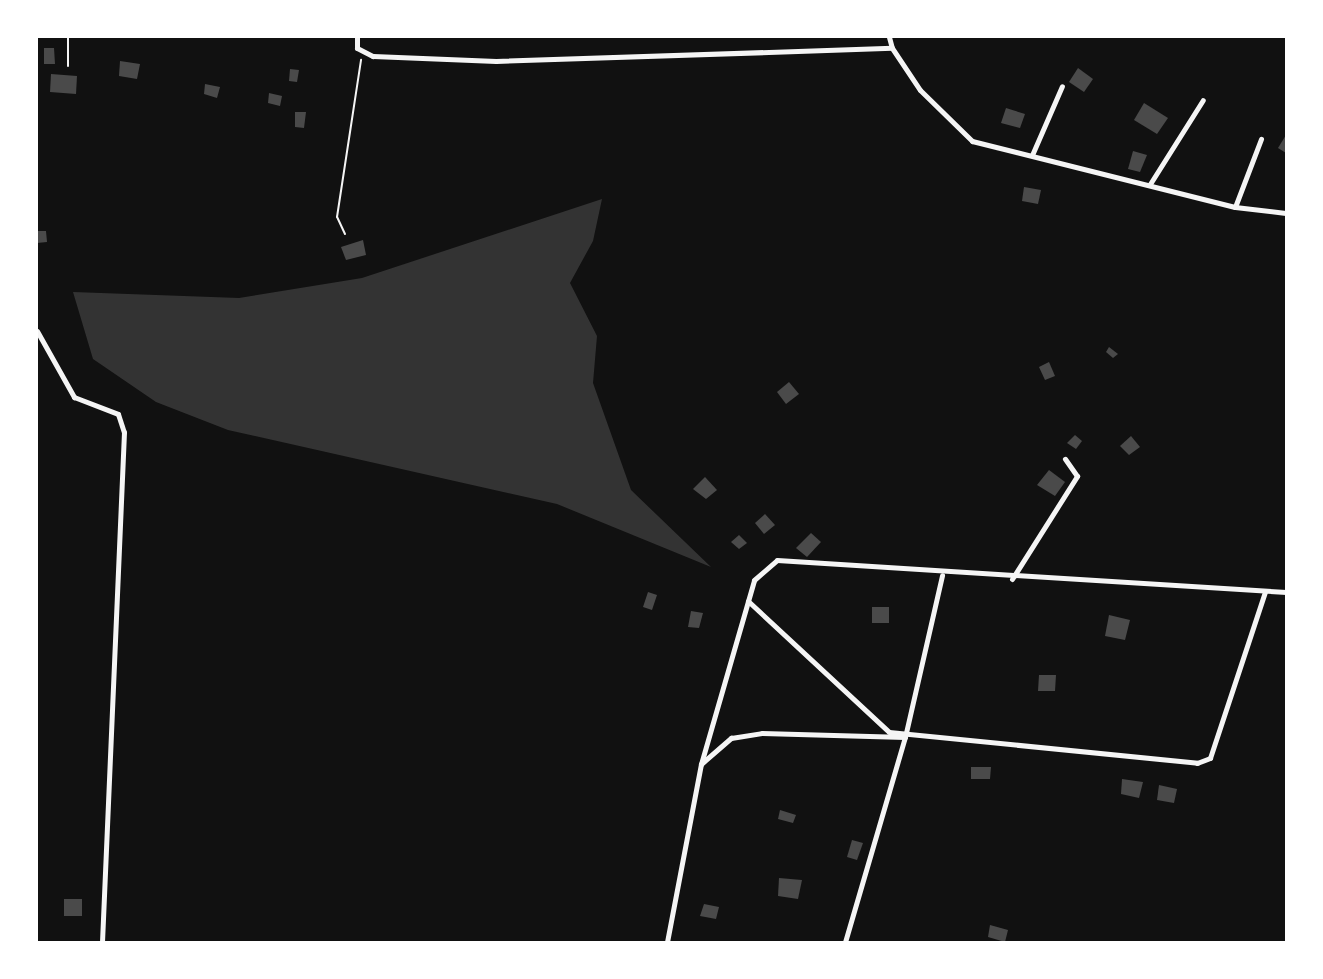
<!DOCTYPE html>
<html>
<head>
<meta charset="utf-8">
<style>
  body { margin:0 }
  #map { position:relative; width:1323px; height:979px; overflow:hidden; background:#111; font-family:Helvetica,sans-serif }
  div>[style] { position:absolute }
  .water>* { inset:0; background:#333 }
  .building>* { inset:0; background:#4a4a4a }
  .path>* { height:2px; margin:-1px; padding:0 1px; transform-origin:1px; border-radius:1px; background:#f5f5f5 }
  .minor>* { height:5px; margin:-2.5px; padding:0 2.5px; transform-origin:2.5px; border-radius:2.5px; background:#f5f5f5 }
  span { translate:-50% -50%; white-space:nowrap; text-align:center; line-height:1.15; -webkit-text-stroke:5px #fff; paint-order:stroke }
  .frame { position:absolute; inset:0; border:38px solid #fff; pointer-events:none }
</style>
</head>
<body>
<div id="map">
  <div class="water">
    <div style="clip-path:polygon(602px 199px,593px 241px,570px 283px,597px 336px,593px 383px,631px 490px,711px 567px,557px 504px,228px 430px,156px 402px,93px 359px,73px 292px,239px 298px,362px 278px)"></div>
  </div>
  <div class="building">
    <div style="clip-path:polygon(44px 48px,54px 48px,55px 64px,44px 64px)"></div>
    <div style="clip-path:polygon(120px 61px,140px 64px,137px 79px,119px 76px)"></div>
    <div style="clip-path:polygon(1078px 68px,1093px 79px,1084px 92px,1069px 82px)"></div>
    <div style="clip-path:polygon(290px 69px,299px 70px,297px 82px,289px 81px)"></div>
    <div style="clip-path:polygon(51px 74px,77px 76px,76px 94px,50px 92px)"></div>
    <div style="clip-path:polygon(205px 84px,220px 87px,217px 98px,204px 94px)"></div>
    <div style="clip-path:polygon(269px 93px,282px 96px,280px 106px,268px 103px)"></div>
    <div style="clip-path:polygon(1144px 103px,1168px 118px,1157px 134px,1134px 120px)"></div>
    <div style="clip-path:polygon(1006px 108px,1025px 114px,1020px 128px,1001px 123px)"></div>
    <div style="clip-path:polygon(295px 112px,306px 112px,304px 128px,295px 127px)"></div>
    <div style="clip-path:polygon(1286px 135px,1286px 153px,1278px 148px)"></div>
    <div style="clip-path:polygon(1133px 151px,1147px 155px,1140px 172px,1128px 169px)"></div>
    <div style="clip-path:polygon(1024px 187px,1041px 190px,1038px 204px,1022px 201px)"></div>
    <div style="clip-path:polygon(37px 231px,46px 231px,47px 242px,37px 243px)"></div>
    <div style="clip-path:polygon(363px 240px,366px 255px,346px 260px,341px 247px)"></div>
    <div style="clip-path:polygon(1109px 347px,1118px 354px,1113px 358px,1106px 352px)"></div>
    <div style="clip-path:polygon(1049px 362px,1055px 376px,1045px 380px,1039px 367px)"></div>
    <div style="clip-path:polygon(789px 382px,799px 394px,786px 404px,777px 392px)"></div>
    <div style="clip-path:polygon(1075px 435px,1082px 441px,1076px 449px,1067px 443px)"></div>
    <div style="clip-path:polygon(1131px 436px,1140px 447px,1129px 455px,1120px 446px)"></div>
    <div style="clip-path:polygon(1049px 470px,1065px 482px,1055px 496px,1037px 485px)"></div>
    <div style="clip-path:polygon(705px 477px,717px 490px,706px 499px,693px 489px)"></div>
    <div style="clip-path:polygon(765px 514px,775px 525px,764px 534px,755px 523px)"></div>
    <div style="clip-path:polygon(811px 533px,821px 542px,807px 557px,796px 548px)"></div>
    <div style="clip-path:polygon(739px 535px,747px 543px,739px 549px,731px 542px)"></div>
    <div style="clip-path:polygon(648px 592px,657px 595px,652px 610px,643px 607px)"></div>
    <div style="clip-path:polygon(872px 607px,889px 607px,889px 623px,872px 623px)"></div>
    <div style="clip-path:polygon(691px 611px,703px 613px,699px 628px,688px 627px)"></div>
    <div style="clip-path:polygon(1109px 615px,1130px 620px,1125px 640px,1105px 636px)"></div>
    <div style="clip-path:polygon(1039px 675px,1056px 675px,1055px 691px,1038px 691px)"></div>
    <div style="clip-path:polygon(971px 767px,991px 767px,990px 779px,971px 779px)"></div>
    <div style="clip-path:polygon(1122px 779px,1143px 782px,1139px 798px,1121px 794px)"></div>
    <div style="clip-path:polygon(1159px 785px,1177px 789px,1174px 803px,1157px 800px)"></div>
    <div style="clip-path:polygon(780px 810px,796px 815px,793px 823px,778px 819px)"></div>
    <div style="clip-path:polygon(852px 840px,863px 843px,857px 860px,847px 857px)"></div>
    <div style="clip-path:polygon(779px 878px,802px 880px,798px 899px,778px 896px)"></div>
    <div style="clip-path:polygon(64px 899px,82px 899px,82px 916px,64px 916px)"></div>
    <div style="clip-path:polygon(704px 904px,719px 907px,716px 919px,700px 916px)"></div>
    <div style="clip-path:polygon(990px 925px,1008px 930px,1005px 942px,988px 937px)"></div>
  </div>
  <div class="path">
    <div style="left:68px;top:37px;width:29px;rotate:90deg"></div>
    <div style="left:345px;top:234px;width:19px;rotate:-115deg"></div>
    <div style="left:337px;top:217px;width:159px;rotate:-81.3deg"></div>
  </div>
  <div class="minor">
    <div style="left:357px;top:37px;width:11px;rotate:90deg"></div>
    <div style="left:357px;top:48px;width:18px;rotate:27deg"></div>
    <div style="left:373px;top:56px;width:123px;rotate:2.3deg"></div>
    <div style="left:496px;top:61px;width:396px;rotate:-1.9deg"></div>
    <div style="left:892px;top:48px;width:50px;rotate:56.3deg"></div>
    <div style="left:920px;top:90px;width:73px;rotate:44.4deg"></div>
    <div style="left:972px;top:141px;width:271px;rotate:14.1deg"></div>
    <div style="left:1235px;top:207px;width:51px;rotate:6.7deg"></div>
    <div style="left:889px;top:37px;width:11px;rotate:75deg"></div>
    <div style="left:1032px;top:155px;width:75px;rotate:-66.5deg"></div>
    <div style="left:1150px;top:184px;width:99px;rotate:-57.8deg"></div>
    <div style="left:1235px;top:207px;width:73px;rotate:-69.1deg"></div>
    <div style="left:37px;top:331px;width:76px;rotate:60.7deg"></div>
    <div style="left:74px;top:397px;width:47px;rotate:21.1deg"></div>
    <div style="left:118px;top:414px;width:19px;rotate:72deg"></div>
    <div style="left:124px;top:432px;width:510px;rotate:92.47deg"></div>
    <div style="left:1012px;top:579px;width:122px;rotate:-57.7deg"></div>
    <div style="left:1077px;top:476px;width:21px;rotate:-125deg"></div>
    <div style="left:748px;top:601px;width:192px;rotate:42.9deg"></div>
    <div style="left:889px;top:732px;width:310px;rotate:5.7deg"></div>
    <div style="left:1197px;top:763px;width:14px;rotate:-21deg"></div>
    <div style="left:1210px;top:758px;width:175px;rotate:-71.7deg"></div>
    <div style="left:701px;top:764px;width:40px;rotate:-41deg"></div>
    <div style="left:731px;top:738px;width:31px;rotate:-9deg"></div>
    <div style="left:762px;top:733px;width:143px;rotate:1.6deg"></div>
    <div style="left:905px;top:737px;width:166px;rotate:-77.1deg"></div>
    <div style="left:667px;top:942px;width:181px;rotate:-79.2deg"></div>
    <div style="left:701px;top:764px;width:191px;rotate:-73.9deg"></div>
    <div style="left:754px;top:580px;width:30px;rotate:-41deg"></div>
    <div style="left:777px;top:560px;width:510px;rotate:3.6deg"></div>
    <div style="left:845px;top:942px;width:214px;rotate:-73.7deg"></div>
  </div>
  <div class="frame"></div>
</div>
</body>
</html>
